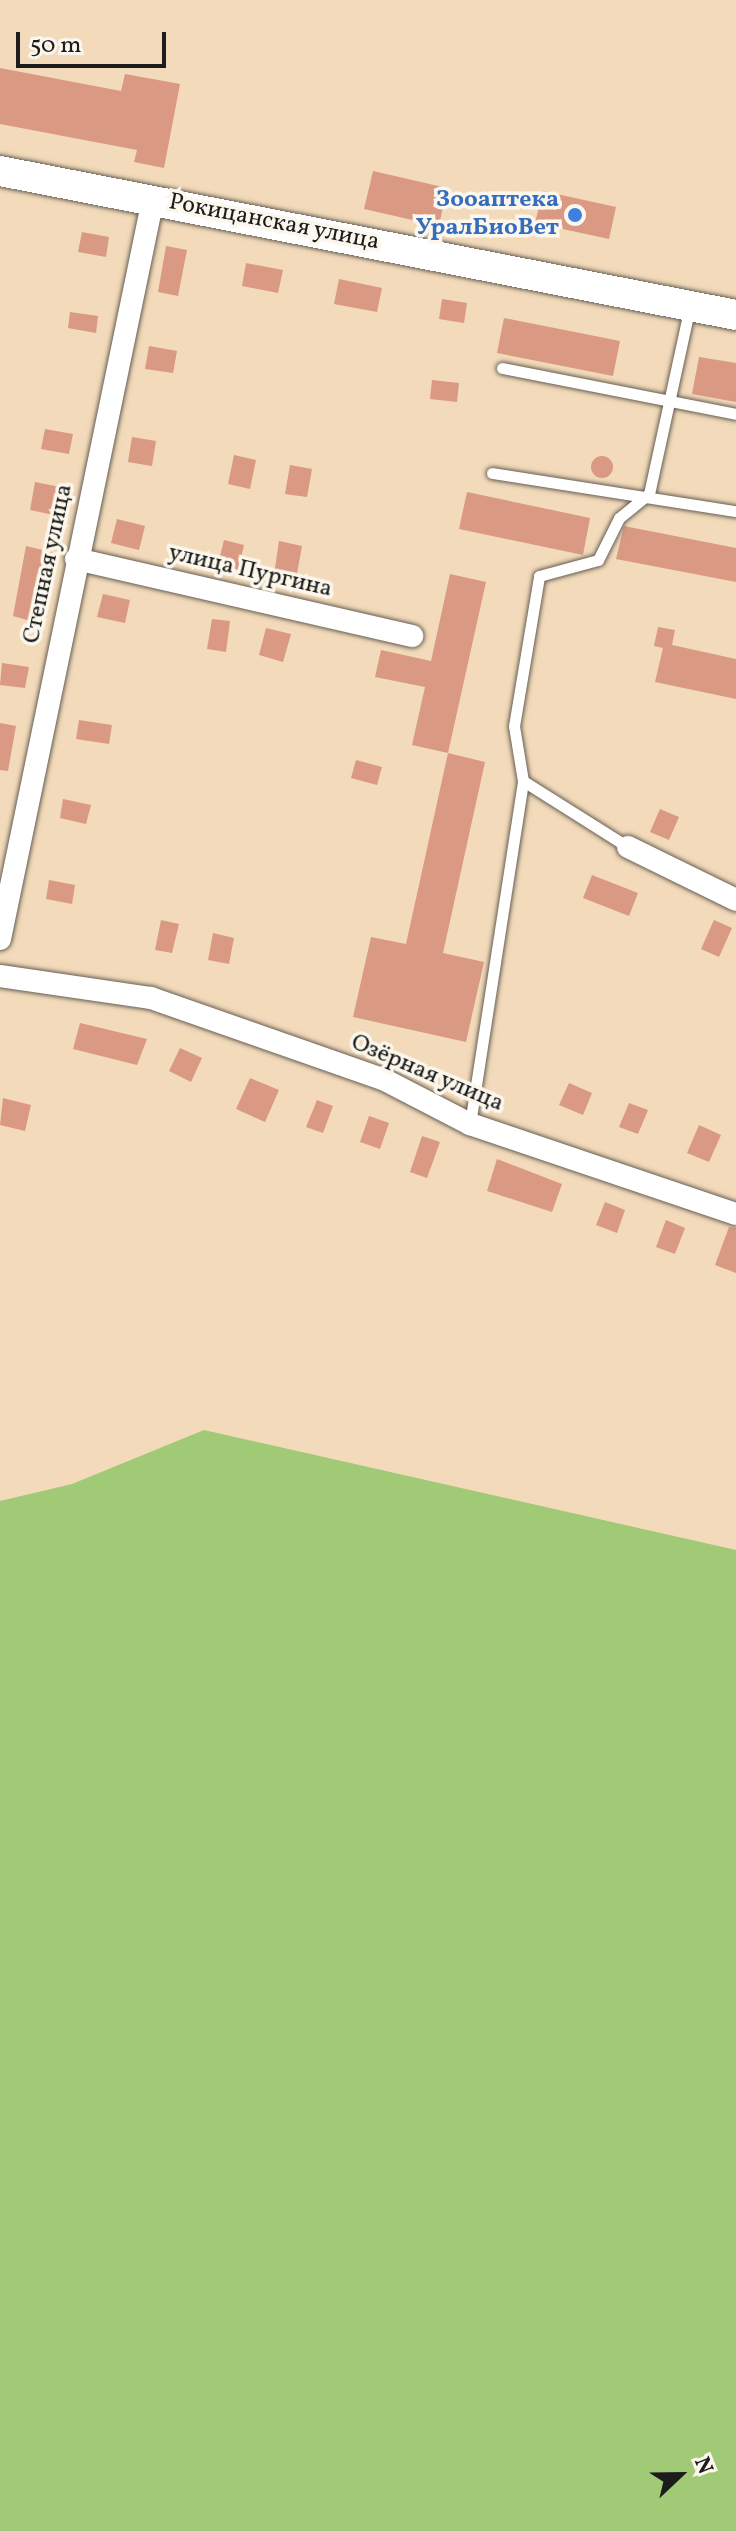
<!DOCTYPE html>
<html>
<head>
<meta charset="utf-8">
<style>
  body { margin:0 }
  #map { position:relative; width:736px; height:2531px; overflow:hidden; background:#f2daba; font-family:Vollkorn,serif }
  div>[style] { position:absolute }
  .green>* { inset:0; background:#a1ca76 }
  .building>* { inset:0; background:#da9982 }
  .round { border-radius:50% }
  .roads { filter:drop-shadow(0 0 2px #675e53) drop-shadow(0 0 2px #675e53) }
  .lane>* { height:11px; margin:-5.5px; padding:0 5.5px; transform-origin:5.5px; border-radius:5.5px; background:#fff }
  .street>* { height:22px; margin:-11px; padding:0 11px; transform-origin:11px; border-radius:11px; background:#fff }
  .secondary>* { height:30px; margin:-15px; padding:0 15px; transform-origin:15px; border-radius:15px; background:#fff }
  .dots>* { width:22px; height:22px; translate:-50% -50%; box-sizing:border-box; border:4px solid #fbf7ec; border-radius:50% }
  span { translate:-50% -50%; white-space:nowrap; text-align:center; line-height:1.15; -webkit-text-stroke:7px #fbf7ec; paint-order:stroke }
  .shop-label { font-size:24px; color:#366cbe; font-weight:700 }
  .right { translate:-100% -50%; text-align:right }
  .street-label { font-size:24px; color:#1c1c1c }
  .north { position:absolute; left:640px; top:2435px; width:80px; height:80px; -webkit-text-stroke:6px #fbf7ec; paint-order:stroke; rotate:68deg; font-size:22px; font-weight:700; line-height:32px; text-align:center; color:#1c1c1c }
  .north::after { content:''; display:block; margin:auto; width:28px; height:36px; background:#1c1c1c; clip-path:polygon(50% 0,100% 100%,50% 72%,0 100%) }
  .scale { position:absolute; left:16px; top:32px; width:150px; height:36px; box-sizing:border-box; border:4px solid #1c1c1c; border-top:0; padding-left:10px; font-size:24px; line-height:28px; white-space:nowrap; color:#1c1c1c; -webkit-text-stroke:6px #fbf7ec; paint-order:stroke }
</style>
</head>
<body>
<div id="map">
  <div class="green">
    <div style="clip-path:polygon(204px 1430px,736px 1550px,736px 2531px,0 2531px,0 1501px,72px 1484px)"></div>
  </div>
  <div class="building">
    <div style="clip-path:polygon(0 68px,121px 91px,125px 74px,180px 84px,164px 168px,134px 162px,137px 150px,0 124px)"></div>
    <div style="clip-path:polygon(373px 171px,447px 188px,439px 226px,364px 209px)"></div>
    <div style="clip-path:polygon(543px 191px,616px 207px,609px 239px,535px 223px)"></div>
    <div style="clip-path:polygon(82px 232px,109px 237px,106px 257px,78px 252px)"></div>
    <div style="clip-path:polygon(166px 246px,187px 250px,178px 296px,158px 292px)"></div>
    <div style="clip-path:polygon(246px 263px,283px 270px,278px 293px,242px 286px)"></div>
    <div style="clip-path:polygon(339px 279px,382px 288px,377px 312px,334px 304px)"></div>
    <div style="clip-path:polygon(442px 299px,467px 303px,464px 323px,439px 319px)"></div>
    <div style="clip-path:polygon(70px 312px,98px 316px,96px 333px,68px 328px)"></div>
    <div style="clip-path:polygon(504px 318px,620px 341px,613px 376px,497px 353px)"></div>
    <div style="clip-path:polygon(149px 346px,177px 351px,173px 373px,145px 369px)"></div>
    <div style="clip-path:polygon(699px 357px,736px 363px,736px 402px,692px 394px)"></div>
    <div style="clip-path:polygon(432px 380px,459px 383px,457px 402px,430px 399px)"></div>
    <div style="clip-path:polygon(45px 429px,73px 434px,69px 454px,41px 449px)"></div>
    <div style="clip-path:polygon(132px 437px,156px 441px,152px 466px,128px 462px)"></div>
    <div style="clip-path:polygon(234px 455px,256px 460px,250px 489px,228px 484px)"></div>
    <div class="round" style="left:591px;top:456px;width:22px;height:22px"></div>
    <div style="clip-path:polygon(290px 465px,312px 469px,307px 497px,285px 494px)"></div>
    <div style="clip-path:polygon(35px 482px,65px 488px,59px 516px,30px 510px)"></div>
    <div style="clip-path:polygon(467px 492px,590px 518px,583px 555px,459px 529px)"></div>
    <div style="clip-path:polygon(117px 519px,145px 526px,139px 550px,111px 543px)"></div>
    <div style="clip-path:polygon(624px 526px,736px 548px,736px 582px,616px 559px)"></div>
    <div style="clip-path:polygon(224px 540px,244px 545px,238px 570px,218px 564px)"></div>
    <div style="clip-path:polygon(279px 541px,302px 546px,296px 579px,274px 575px)"></div>
    <div style="clip-path:polygon(26px 546px,55px 553px,37px 623px,13px 616px)"></div>
    <div style="clip-path:polygon(450px 574px,486px 582px,448px 753px,412px 745px,425px 687px,375px 677px,381px 650px,431px 661px)"></div>
    <div style="clip-path:polygon(103px 594px,130px 600px,125px 623px,97px 617px)"></div>
    <div style="clip-path:polygon(212px 619px,230px 621px,226px 652px,207px 649px)"></div>
    <div style="clip-path:polygon(658px 627px,675px 630px,672px 645px,736px 659px,736px 699px,655px 682px,663px 648px,654px 646px)"></div>
    <div style="clip-path:polygon(266px 628px,291px 634px,283px 662px,259px 655px)"></div>
    <div style="clip-path:polygon(2px 663px,29px 667px,25px 688px,0 685px)"></div>
    <div style="clip-path:polygon(79px 720px,112px 725px,109px 744px,76px 739px)"></div>
    <div style="clip-path:polygon(0 723px,16px 726px,8px 771px,0 770px)"></div>
    <div style="clip-path:polygon(448px 753px,485px 762px,443px 953px,484px 962px,466px 1042px,353px 1017px,371px 937px,406px 944px)"></div>
    <div style="clip-path:polygon(356px 760px,382px 767px,377px 785px,351px 778px)"></div>
    <div style="clip-path:polygon(63px 799px,91px 805px,86px 824px,60px 818px)"></div>
    <div style="clip-path:polygon(660px 809px,679px 817px,669px 840px,650px 832px)"></div>
    <div style="clip-path:polygon(592px 875px,638px 893px,629px 916px,583px 898px)"></div>
    <div style="clip-path:polygon(49px 880px,75px 885px,72px 904px,46px 899px)"></div>
    <div style="clip-path:polygon(161px 920px,179px 924px,172px 953px,155px 950px)"></div>
    <div style="clip-path:polygon(714px 920px,732px 928px,719px 957px,701px 949px)"></div>
    <div style="clip-path:polygon(213px 933px,234px 938px,229px 964px,208px 960px)"></div>
    <div style="clip-path:polygon(80px 1023px,147px 1039px,137px 1065px,73px 1049px)"></div>
    <div style="clip-path:polygon(180px 1048px,202px 1058px,191px 1082px,169px 1071px)"></div>
    <div style="clip-path:polygon(250px 1078px,279px 1090px,265px 1122px,236px 1109px)"></div>
    <div style="clip-path:polygon(569px 1083px,592px 1093px,583px 1115px,559px 1105px)"></div>
    <div style="clip-path:polygon(3px 1098px,31px 1105px,25px 1131px,0 1125px)"></div>
    <div style="clip-path:polygon(317px 1100px,333px 1106px,323px 1133px,306px 1127px)"></div>
    <div style="clip-path:polygon(629px 1103px,648px 1110px,638px 1134px,619px 1127px)"></div>
    <div style="clip-path:polygon(369px 1116px,389px 1123px,380px 1149px,360px 1142px)"></div>
    <div style="clip-path:polygon(699px 1125px,721px 1135px,709px 1162px,687px 1153px)"></div>
    <div style="clip-path:polygon(422px 1136px,440px 1142px,427px 1178px,410px 1172px)"></div>
    <div style="clip-path:polygon(497px 1159px,562px 1184px,552px 1212px,487px 1191px)"></div>
    <div style="clip-path:polygon(605px 1202px,625px 1210px,617px 1233px,596px 1225px)"></div>
    <div style="clip-path:polygon(666px 1220px,685px 1228px,675px 1254px,656px 1247px)"></div>
    <div style="clip-path:polygon(729px 1227px,736px 1228px,736px 1273px,715px 1265px)"></div>
  </div>
  <div class="roads">
    <div class="lane">
      <div style="left:502px;top:368px;width:238px;rotate:11.1deg"></div>
      <div style="left:492px;top:473px;width:247px;rotate:8.9deg"></div>
      <div style="left:628px;top:847px;width:124px;rotate:-147.8deg"></div>
      <div style="left:523px;top:781px;width:56px;rotate:-99.3deg"></div>
      <div style="left:514px;top:726px;width:152px;rotate:-80.5deg"></div>
      <div style="left:539px;top:576px;width:61px;rotate:-15.2deg"></div>
      <div style="left:598px;top:560px;width:47px;rotate:-63.4deg"></div>
      <div style="left:619px;top:518px;width:38px;rotate:-39deg"></div>
      <div style="left:649px;top:494px;width:192px;rotate:-77.7deg"></div>
      <div style="left:470px;top:1124px;width:347px;rotate:-81.2deg"></div>
    </div>
    <div class="street">
      <div style="left:76px;top:559px;width:345px;rotate:12.9deg"></div>
      <div style="left:628px;top:847px;width:120px;rotate:26.1deg"></div>
      <div style="left:0;top:939px;width:756px;rotate:-78.32deg"></div>
      <div style="left:0;top:976px;width:153px;rotate:8.3deg"></div>
      <div style="left:151px;top:998px;width:248px;rotate:19.3deg"></div>
      <div style="left:385px;top:1080px;width:96px;rotate:27.4deg"></div>
      <div style="left:470px;top:1124px;width:281px;rotate:18.7deg"></div>
    </div>
    <div class="secondary">
      <div style="left:0;top:171px;width:750px;rotate:11.07deg"></div>
    </div>
  </div>
  <div class="dots">
    <div style="left:575px;top:215px;background:#3f7fe0"></div>
  </div>
  <div class="shop-label">
    <span class="right" style="left:559px;top:215px">Зооаптека<br>УралБиоВет</span>
  </div>
  <div class="street-label">
    <span style="left:274px;top:223px;rotate:11deg">Рокицанская улица</span>
    <span style="left:49px;top:564px;rotate:-78deg">Степная улица</span>
    <span style="left:250px;top:572px;rotate:13deg">улица Пургина</span>
    <span style="left:427px;top:1074px;rotate:23deg">Озёрная улица</span>
  </div>
  <div class="north">N</div>
  <div class="scale">50 m</div>
</div>
</body>
</html>
